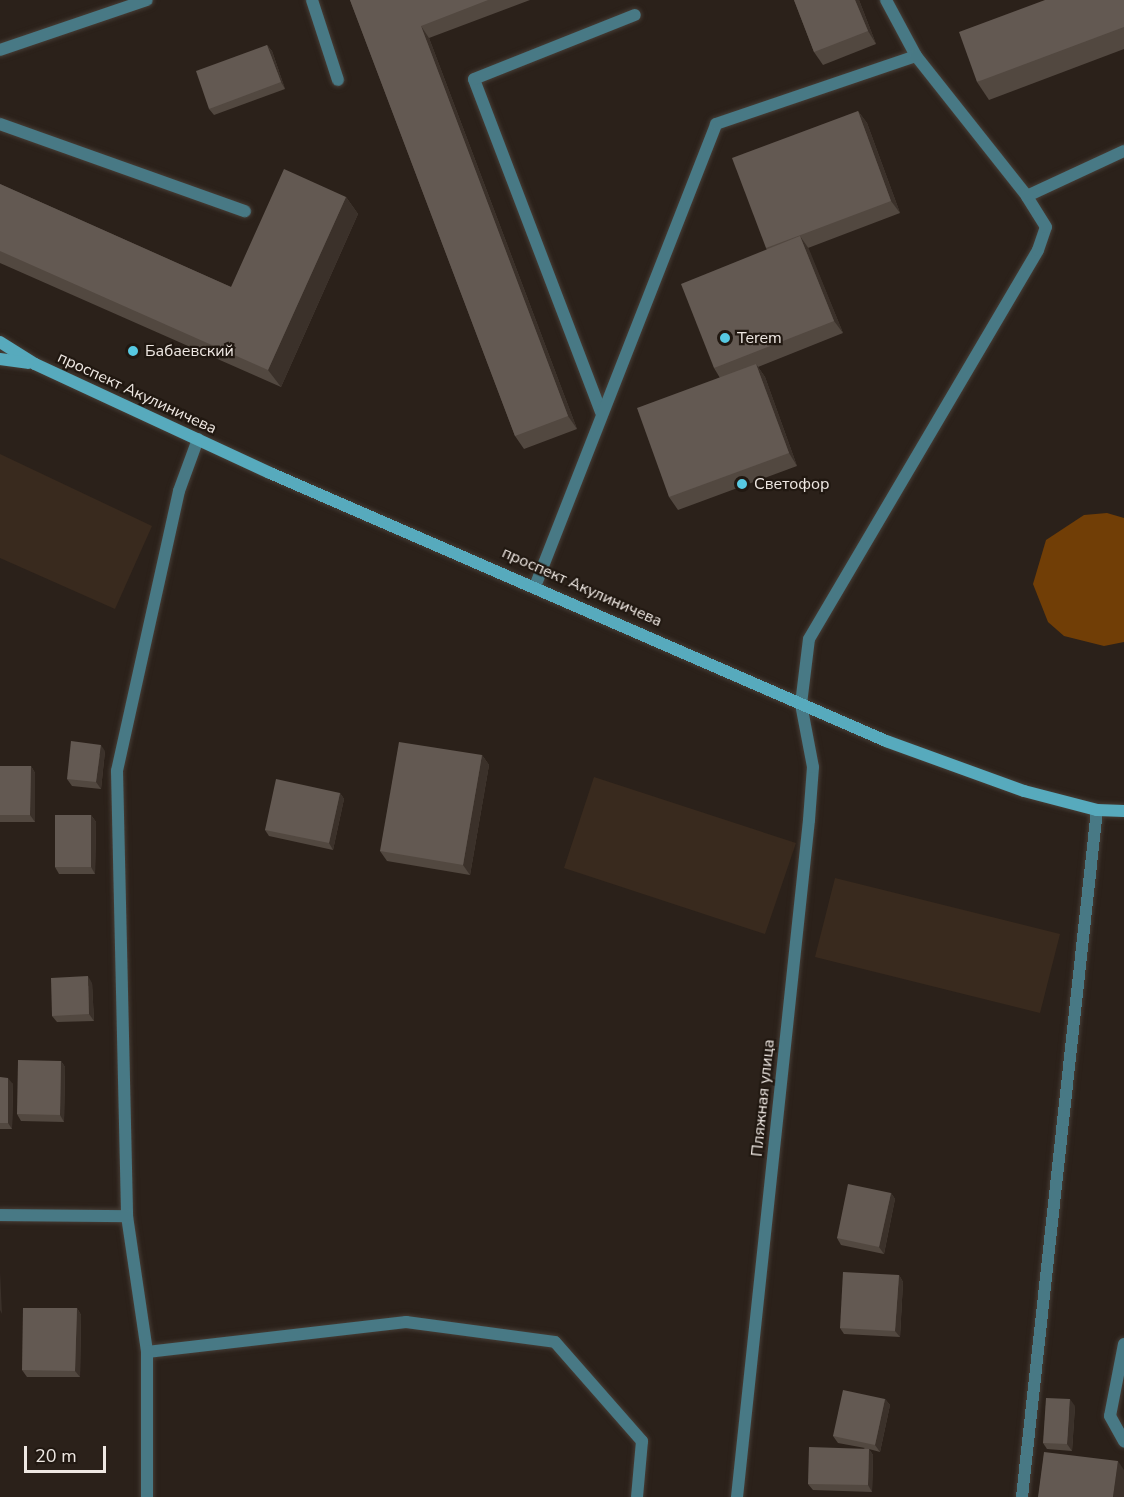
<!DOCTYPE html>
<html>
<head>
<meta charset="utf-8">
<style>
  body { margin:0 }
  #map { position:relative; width:1124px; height:1497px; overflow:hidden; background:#2b211a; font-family:"Nunito Sans",sans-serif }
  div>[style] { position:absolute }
  .built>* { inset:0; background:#392a1e }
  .green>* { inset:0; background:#713e06 }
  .roads { filter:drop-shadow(0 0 2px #463d36) drop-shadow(0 0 2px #463d36) }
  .service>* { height:12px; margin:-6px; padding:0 6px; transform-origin:6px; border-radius:6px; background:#487985 }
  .minor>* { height:12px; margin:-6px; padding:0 6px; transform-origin:6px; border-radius:6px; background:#487985 }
  .secondary>* { height:12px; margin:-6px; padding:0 6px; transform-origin:6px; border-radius:6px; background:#57aabd }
  .wall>* { inset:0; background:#524840 }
  .shaded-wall>* { inset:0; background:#3b312a }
  .building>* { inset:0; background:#635952 }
  .dots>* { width:16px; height:16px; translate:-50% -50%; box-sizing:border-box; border:3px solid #211811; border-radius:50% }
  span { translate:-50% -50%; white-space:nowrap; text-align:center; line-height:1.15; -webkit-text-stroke:4.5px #211811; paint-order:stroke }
  .poi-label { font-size:16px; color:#efe8e3 }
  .left { translate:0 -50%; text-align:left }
  .street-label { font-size:16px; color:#efe8e3 }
  .scale { position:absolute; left:24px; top:1446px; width:82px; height:27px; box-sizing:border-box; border:3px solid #efe8e3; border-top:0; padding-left:8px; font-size:18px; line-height:21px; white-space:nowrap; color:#efe8e3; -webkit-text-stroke:4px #211811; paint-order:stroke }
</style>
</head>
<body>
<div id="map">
  <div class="built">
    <div style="clip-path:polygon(0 454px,152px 526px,115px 609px,0 558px)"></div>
    <div style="clip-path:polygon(594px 777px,796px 843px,765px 934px,564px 868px)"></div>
    <div style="clip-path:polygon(835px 878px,1060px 934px,1040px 1013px,815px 957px)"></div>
  </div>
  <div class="green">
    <div style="clip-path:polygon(1107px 513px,1124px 518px,1124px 642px,1104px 646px,1064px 636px,1048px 622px,1033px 584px,1046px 540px,1084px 515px)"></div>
  </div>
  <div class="roads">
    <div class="service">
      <div style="left:886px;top:0;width:64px;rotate:61.8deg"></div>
      <div style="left:0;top:124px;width:260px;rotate:19.6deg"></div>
      <div style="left:601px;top:412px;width:356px;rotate:-110.9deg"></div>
      <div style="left:474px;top:79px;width:173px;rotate:-21.7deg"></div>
      <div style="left:198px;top:439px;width:55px;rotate:110.1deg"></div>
      <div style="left:179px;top:491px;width:287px;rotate:102.5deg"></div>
      <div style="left:117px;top:771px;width:445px;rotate:88.7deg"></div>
      <div style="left:127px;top:1216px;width:137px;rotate:81.6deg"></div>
      <div style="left:147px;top:1352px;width:261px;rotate:-6.6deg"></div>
      <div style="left:406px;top:1322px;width:150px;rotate:7.6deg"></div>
      <div style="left:555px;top:1342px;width:132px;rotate:48.7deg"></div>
      <div style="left:642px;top:1441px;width:56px;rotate:95.1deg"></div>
      <div style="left:536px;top:584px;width:494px;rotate:-68.6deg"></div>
      <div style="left:716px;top:124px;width:211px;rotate:-18.8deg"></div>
      <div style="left:916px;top:56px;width:179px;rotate:51.6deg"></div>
      <div style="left:0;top:1215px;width:127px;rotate:0.5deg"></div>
      <div style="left:1124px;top:1344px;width:73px;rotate:101deg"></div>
      <div style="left:1110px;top:1416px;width:29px;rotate:61deg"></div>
      <div style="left:147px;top:1352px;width:145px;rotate:90deg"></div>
      <div style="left:737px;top:1497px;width:681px;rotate:-83.93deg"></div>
      <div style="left:809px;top:820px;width:53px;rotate:-85.7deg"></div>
      <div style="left:813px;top:767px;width:64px;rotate:-100.8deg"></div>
      <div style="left:1022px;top:1497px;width:691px;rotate:-83.77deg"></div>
    </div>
    <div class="minor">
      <div style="left:312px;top:0;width:84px;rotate:72deg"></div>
      <div style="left:0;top:50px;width:155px;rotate:-18.8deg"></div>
      <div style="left:801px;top:704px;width:65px;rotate:-83deg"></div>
      <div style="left:809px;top:639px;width:451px;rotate:-59.5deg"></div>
      <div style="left:1038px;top:250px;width:24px;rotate:-71deg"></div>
      <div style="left:1046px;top:227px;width:36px;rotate:-122deg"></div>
      <div style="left:1027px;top:196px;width:107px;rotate:-24.9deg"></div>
    </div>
    <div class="secondary">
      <div style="left:0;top:342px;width:41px;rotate:32.2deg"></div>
      <div style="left:35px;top:364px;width:259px;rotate:24.9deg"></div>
      <div style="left:270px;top:473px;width:672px;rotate:23.51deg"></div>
      <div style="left:886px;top:741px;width:147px;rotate:19.9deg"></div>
      <div style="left:1024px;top:791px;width:75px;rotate:14.6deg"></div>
      <div style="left:1097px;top:810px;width:27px;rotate:2deg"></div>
      <div style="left:0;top:359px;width:28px;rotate:8deg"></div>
    </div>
  </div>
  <div class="wall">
    <div style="clip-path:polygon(350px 0,530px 0,429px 38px,577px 429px,524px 449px,515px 436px)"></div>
    <div style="clip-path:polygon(794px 0,859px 0,876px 44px,823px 65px,814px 52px)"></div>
    <div style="clip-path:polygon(1124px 0,1124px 49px,989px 100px,977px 82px)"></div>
    <div style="clip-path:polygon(267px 45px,272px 51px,285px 89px,214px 115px,209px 109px)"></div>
    <div style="clip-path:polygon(858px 111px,867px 123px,900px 213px,808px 248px,843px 333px,758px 367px,765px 377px,797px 466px,678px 510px,669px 497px,720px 378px,714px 368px,767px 250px,766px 248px)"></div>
    <div style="clip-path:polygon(0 184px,231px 287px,346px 197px,358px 214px,281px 387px,0 263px)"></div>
    <div style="clip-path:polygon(105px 751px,101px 789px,72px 786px,67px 779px)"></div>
    <div style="clip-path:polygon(482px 755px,489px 765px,470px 875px,387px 861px,380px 851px)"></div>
    <div style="clip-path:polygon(0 766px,31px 766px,35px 773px,35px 822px,0 822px)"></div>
    <div style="clip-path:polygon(340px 793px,344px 799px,333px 850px,269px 836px,265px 830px)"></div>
    <div style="clip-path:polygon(91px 815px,96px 822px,95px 874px,59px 874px,55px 867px)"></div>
    <div style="clip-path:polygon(92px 983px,94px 1021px,57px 1022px,52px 1016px)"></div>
    <div style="clip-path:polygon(61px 1061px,65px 1067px,64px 1122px,21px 1121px,17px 1114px)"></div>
    <div style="clip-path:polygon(0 1077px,13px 1084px,12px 1129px,0 1129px)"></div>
    <div style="clip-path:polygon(891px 1193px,895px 1199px,884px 1254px,841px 1245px,837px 1238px)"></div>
    <div style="clip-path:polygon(899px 1275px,903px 1282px,900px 1337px,844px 1334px,840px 1328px)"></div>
    <div style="clip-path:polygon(77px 1308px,81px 1315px,80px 1377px,27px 1377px,22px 1370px)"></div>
    <div style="clip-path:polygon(885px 1399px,890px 1405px,880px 1452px,869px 1449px,873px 1455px,872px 1492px,813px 1490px,808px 1484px,865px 1448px,838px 1443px,833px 1436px)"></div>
    <div style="clip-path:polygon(1075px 1406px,1072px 1451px,1047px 1449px,1043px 1443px)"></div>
  </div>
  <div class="shaded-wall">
    <div style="clip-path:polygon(855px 0,859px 0,876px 44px,868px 31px)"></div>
    <div style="clip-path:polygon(421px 26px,429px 38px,577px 429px,568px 416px)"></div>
    <div style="clip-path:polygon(267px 45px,272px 51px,285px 89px,281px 82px)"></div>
    <div style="clip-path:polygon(858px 111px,867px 123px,900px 213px,891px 201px)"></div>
    <div style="clip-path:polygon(346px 197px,358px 214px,281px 387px,268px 370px)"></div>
    <div style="clip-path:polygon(800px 236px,809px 249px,843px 333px,834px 321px)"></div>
    <div style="clip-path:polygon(756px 364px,765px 377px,797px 466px,789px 453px)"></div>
    <div style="clip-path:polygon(101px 745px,105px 751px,101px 789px,96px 782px)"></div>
    <div style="clip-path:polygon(482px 755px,489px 765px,470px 875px,463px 865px)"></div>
    <div style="clip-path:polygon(31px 766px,35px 773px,35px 822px,30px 815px)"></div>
    <div style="clip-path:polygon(340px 793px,344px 799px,333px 850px,329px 843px)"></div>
    <div style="clip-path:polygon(91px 815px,96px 822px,95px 874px,91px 867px)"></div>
    <div style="clip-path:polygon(88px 976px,92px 983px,94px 1021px,89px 1014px)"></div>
    <div style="clip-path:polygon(61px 1061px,65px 1067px,64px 1122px,60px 1115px)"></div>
    <div style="clip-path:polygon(8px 1078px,13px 1084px,12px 1129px,8px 1123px)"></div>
    <div style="clip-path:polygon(891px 1193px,895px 1199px,884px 1254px,879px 1247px)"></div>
    <div style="clip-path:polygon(0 1272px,2px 1314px,0 1310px)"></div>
    <div style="clip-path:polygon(899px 1275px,903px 1282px,900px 1337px,895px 1331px)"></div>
    <div style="clip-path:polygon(77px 1308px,81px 1315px,80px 1377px,75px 1371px)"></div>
    <div style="clip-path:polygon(885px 1399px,890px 1405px,880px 1452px,875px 1445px)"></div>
    <div style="clip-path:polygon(1070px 1399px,1075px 1406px,1072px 1451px,1067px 1444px)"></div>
    <div style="clip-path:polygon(869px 1449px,873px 1455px,872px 1492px,868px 1485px)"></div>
    <div style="clip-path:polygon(1118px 1461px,1124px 1470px,1124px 1497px,1113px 1497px)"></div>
  </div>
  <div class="building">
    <div style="clip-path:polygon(350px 0,488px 0,421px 26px,568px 416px,515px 436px)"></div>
    <div style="clip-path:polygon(794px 0,855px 0,868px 31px,814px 52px)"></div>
    <div style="clip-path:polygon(1045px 0,1124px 0,1124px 27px,977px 82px,959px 32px)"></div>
    <div style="clip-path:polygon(267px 45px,281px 82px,209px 109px,196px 71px)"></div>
    <div style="clip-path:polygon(858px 111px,891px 201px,766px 248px,732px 158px)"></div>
    <div style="clip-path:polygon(284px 169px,346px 197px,268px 370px,0 251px,0 184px,231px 287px)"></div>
    <div style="clip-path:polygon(800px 236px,834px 321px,714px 368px,681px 284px)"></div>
    <div style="clip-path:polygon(756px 364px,789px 453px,669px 497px,637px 408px)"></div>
    <div style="clip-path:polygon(71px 741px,101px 745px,96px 782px,67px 779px)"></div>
    <div style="clip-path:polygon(399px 742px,482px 755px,463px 865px,380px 851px)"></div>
    <div style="clip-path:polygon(0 766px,31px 766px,30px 815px,0 815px)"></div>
    <div style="clip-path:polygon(276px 779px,340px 793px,329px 843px,265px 830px)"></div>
    <div style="clip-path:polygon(55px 815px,91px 815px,91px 867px,55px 867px)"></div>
    <div style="clip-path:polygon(88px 976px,89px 1014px,52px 1016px,51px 978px)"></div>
    <div style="clip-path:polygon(18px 1060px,61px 1061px,60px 1115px,17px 1114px)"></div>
    <div style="clip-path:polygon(0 1077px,8px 1078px,8px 1123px,0 1123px)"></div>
    <div style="clip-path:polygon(848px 1184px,891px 1193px,879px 1247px,837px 1238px)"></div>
    <div style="clip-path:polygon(843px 1272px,899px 1275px,895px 1331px,840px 1328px)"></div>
    <div style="clip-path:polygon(23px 1308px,77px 1308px,75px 1371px,22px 1370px)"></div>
    <div style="clip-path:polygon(843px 1390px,885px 1399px,875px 1445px,833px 1436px)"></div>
    <div style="clip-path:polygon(1046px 1398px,1070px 1399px,1067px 1444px,1043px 1443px)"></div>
    <div style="clip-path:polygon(809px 1447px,869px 1449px,868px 1485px,808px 1484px)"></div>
    <div style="clip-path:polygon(1044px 1452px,1118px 1461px,1113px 1497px,1038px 1497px)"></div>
  </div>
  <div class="dots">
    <div style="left:725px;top:338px;background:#57c9e2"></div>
    <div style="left:133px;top:351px;background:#57c9e2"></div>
    <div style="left:742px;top:484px;background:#57c9e2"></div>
  </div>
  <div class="poi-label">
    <span class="left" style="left:737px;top:338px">Terem</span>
    <span class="left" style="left:145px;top:351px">Бабаевский</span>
    <span class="left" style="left:754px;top:484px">Светофор</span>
  </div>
  <div class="street-label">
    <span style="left:137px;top:393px;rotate:25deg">проспект Акулиничева</span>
    <span style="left:582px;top:587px;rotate:24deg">проспект Акулиничева</span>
    <span style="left:763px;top:1098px;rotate:-84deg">Пляжная улица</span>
  </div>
  <div class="scale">20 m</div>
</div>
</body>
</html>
